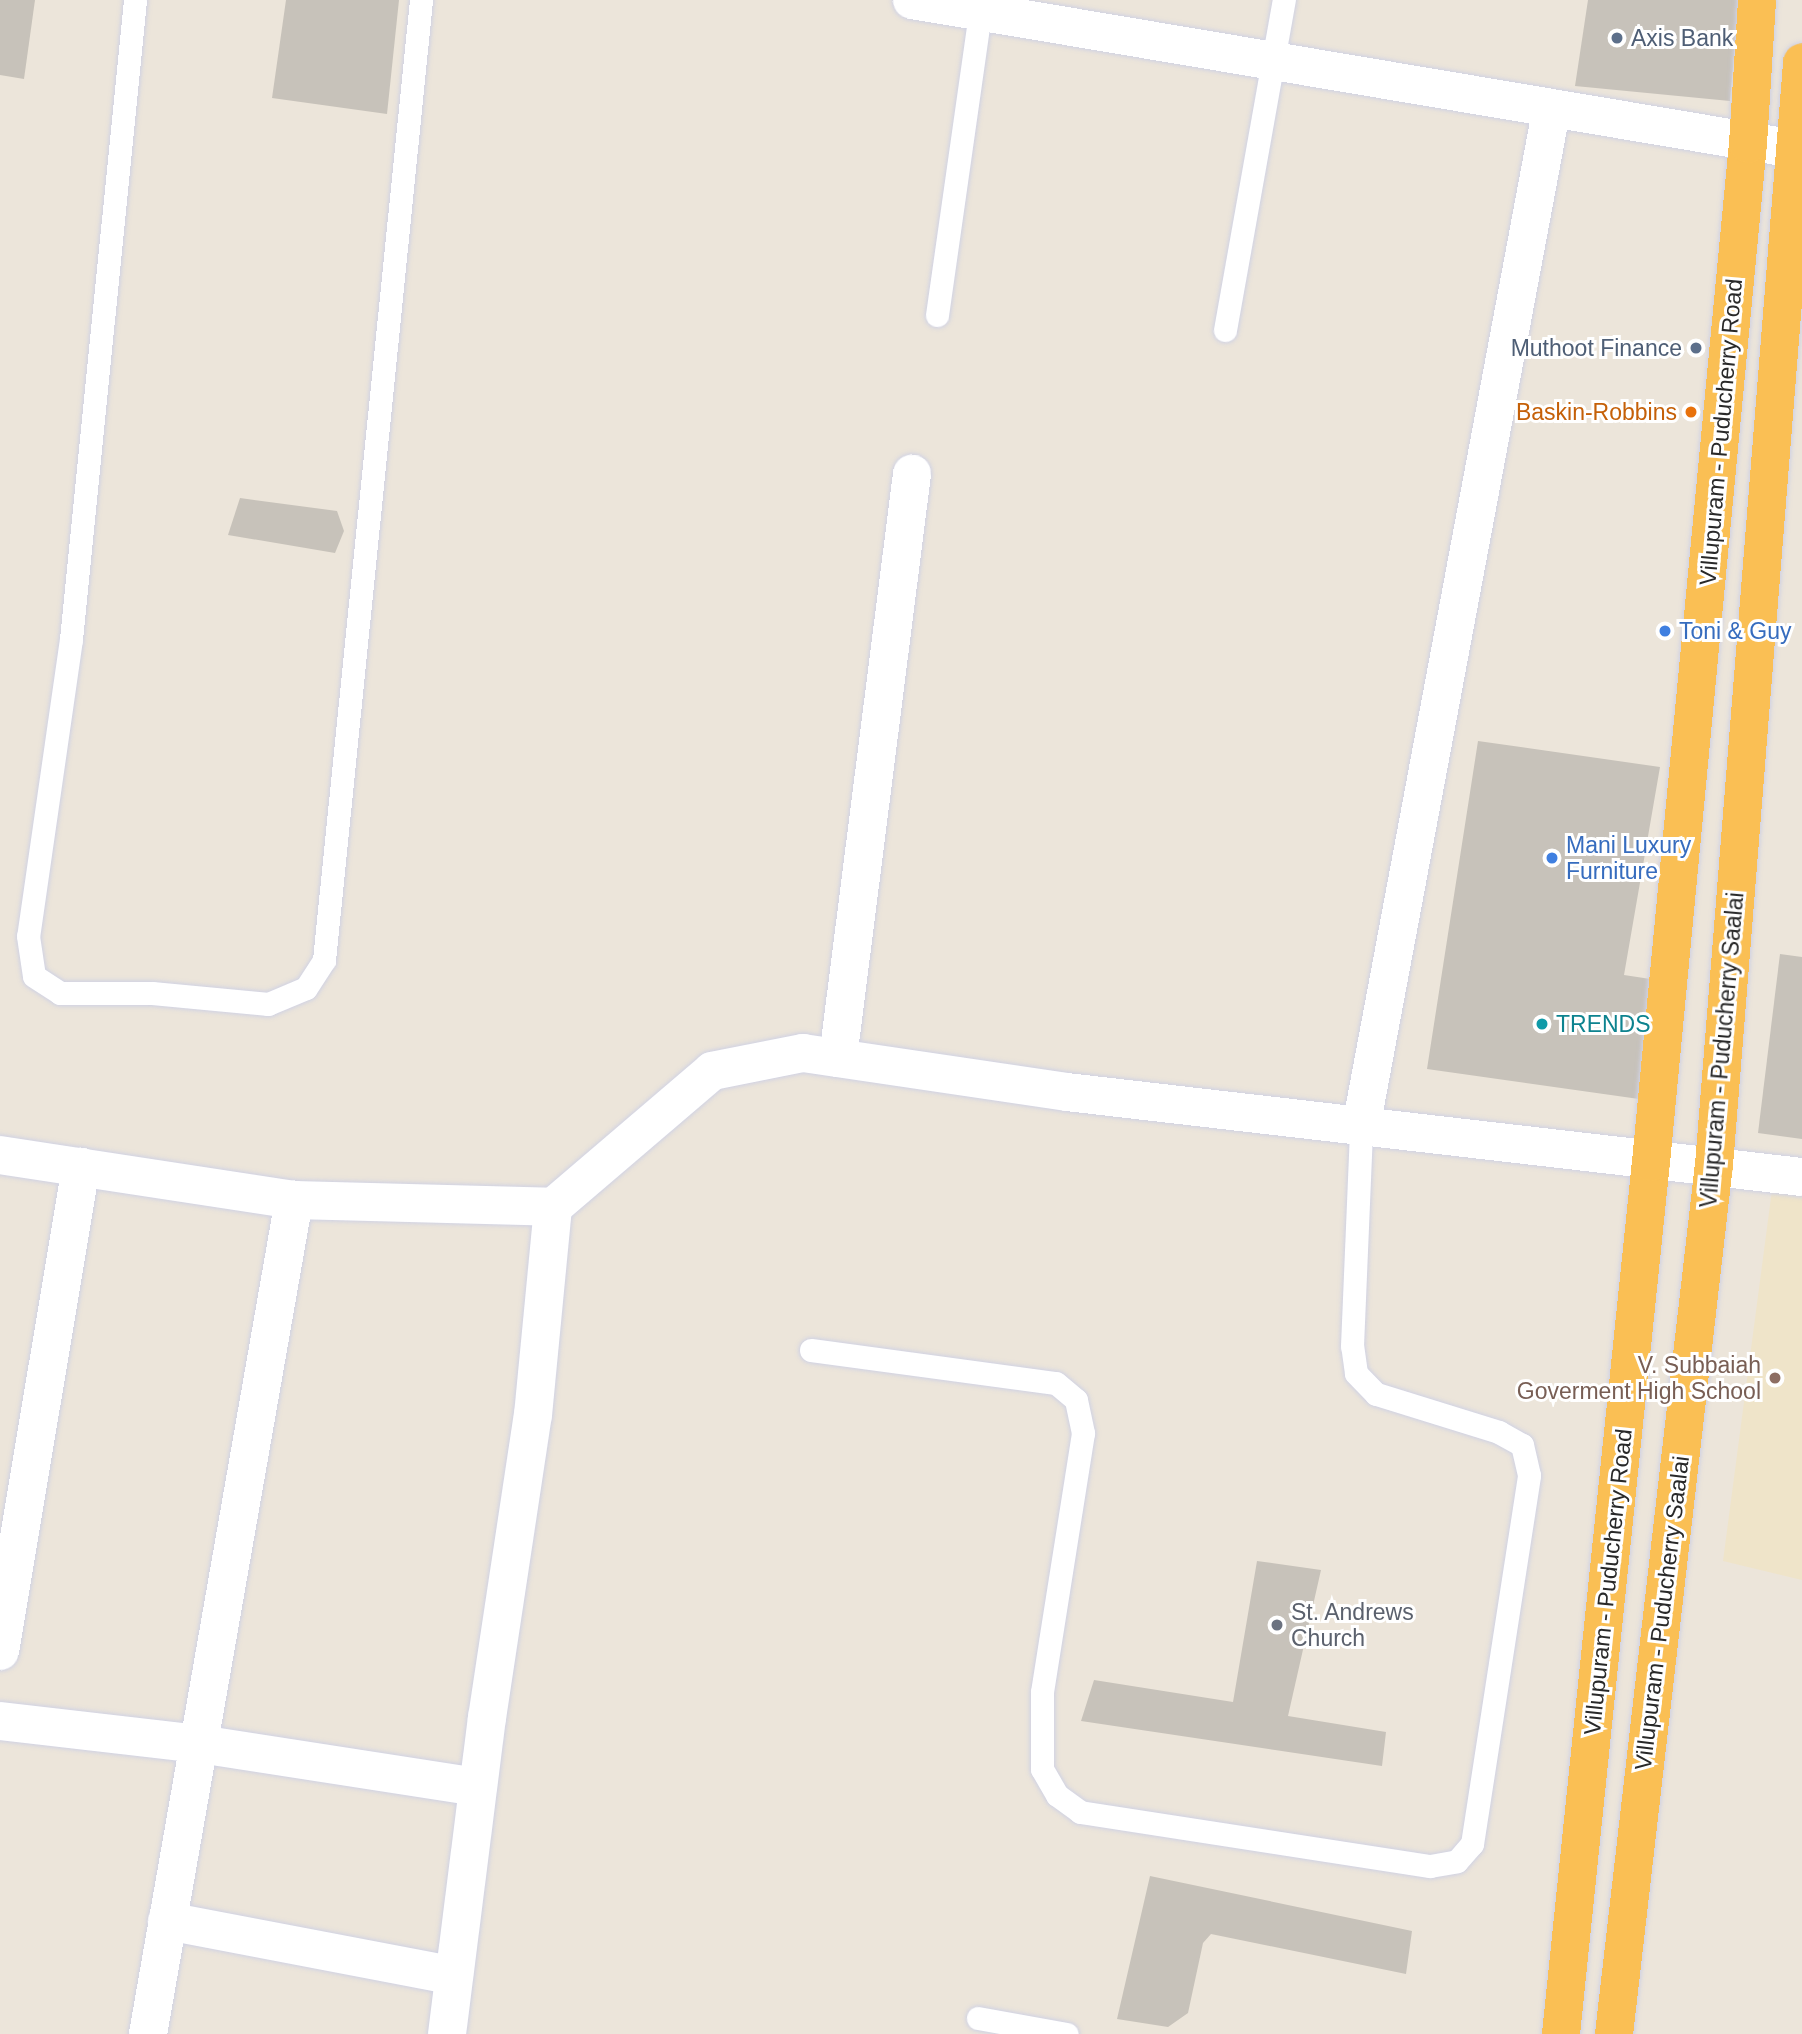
<!DOCTYPE html>
<html>
<head>
<meta charset="utf-8">
<style>
  body { margin:0 }
  #map { position:relative; width:1802px; height:2034px; overflow:hidden; background:#ece5da; font-family:Arial,sans-serif }
  div>[style] { position:absolute }
  .education>* { inset:0; background:#efe4c9 }
  .building>* { inset:0; background:#c7c2ba }
  .roads { filter:drop-shadow(0 0 2px #d0d2e3) drop-shadow(0 0 2px #d0d2e3) }
  .service>* { height:23px; margin:-11.5px; padding:0 11.5px; transform-origin:11.5px; border-radius:11.5px; background:#fff }
  .minor>* { height:38px; margin:-19px; padding:0 19px; transform-origin:19px; border-radius:19px; background:#fff }
  .trunk>* { height:38px; margin:-19px; padding:0 19px; transform-origin:19px; border-radius:19px; background:#fabf54 }
  .dots>* { width:19px; height:19px; translate:-50% -50%; box-sizing:border-box; border:4px solid #fff; border-radius:50% }
  span { translate:-50% -50%; white-space:nowrap; text-align:center; line-height:1.15; -webkit-text-stroke:6px #fff; paint-order:stroke }
  .service-label { font-size:23px; color:#4e5e75 }
  .left { translate:0 -50%; text-align:left }
  .right { translate:-100% -50%; text-align:right }
  .food-label { font-size:23px; color:#c56008 }
  .street-label { font-size:23px; color:#292929 }
  .shop-label { font-size:23px; color:#366cbe }
  .culture-label { font-size:23px; color:#0d838f }
  .education-label { font-size:23px; color:#785e54 }
  .worship-label { font-size:23px; color:#5b616d }
</style>
</head>
<body>
<div id="map">
  <div class="education">
    <div style="clip-path:polygon(1772px 1190px,1802px 1194px,1802px 1580px,1723px 1561px)"></div>
  </div>
  <div class="building">
    <div style="clip-path:polygon(0 0,35px 0,24px 79px,0 75px)"></div>
    <div style="clip-path:polygon(286px 0,399px 0,387px 114px,272px 98px)"></div>
    <div style="clip-path:polygon(1588px 0,1739px 0,1730px 101px,1575px 86px)"></div>
    <div style="clip-path:polygon(240px 498px,337px 511px,344px 531px,335px 553px,228px 535px)"></div>
    <div style="clip-path:polygon(1478px 741px,1660px 767px,1624px 975px,1657px 980px,1639px 1099px,1427px 1069px)"></div>
    <div style="clip-path:polygon(1780px 954px,1802px 957px,1802px 1139px,1758px 1133px)"></div>
    <div style="clip-path:polygon(1257px 1561px,1321px 1570px,1288px 1716px,1386px 1732px,1382px 1766px,1081px 1721px,1094px 1680px,1233px 1702px)"></div>
    <div style="clip-path:polygon(1150px 1876px,1412px 1931px,1406px 1974px,1211px 1934px,1203px 1943px,1188px 2013px,1168px 2027px,1117px 2019px)"></div>
  </div>
  <div class="roads">
    <div class="service">
      <div style="left:135px;top:0;width:642px;rotate:95.72deg"></div>
      <div style="left:71px;top:639px;width:300px;rotate:98.2deg"></div>
      <div style="left:28px;top:936px;width:40px;rotate:81.5deg"></div>
      <div style="left:34px;top:976px;width:31px;rotate:33deg"></div>
      <div style="left:60px;top:993px;width:92px"></div>
      <div style="left:152px;top:993px;width:117px;rotate:5.4deg"></div>
      <div style="left:268px;top:1004px;width:41px;rotate:-22.8deg"></div>
      <div style="left:306px;top:988px;width:33px;rotate:-57deg"></div>
      <div style="left:324px;top:960px;width:965px;rotate:-84.23deg"></div>
      <div style="left:937px;top:315px;width:307px;rotate:-81.9deg"></div>
      <div style="left:1225px;top:330px;width:335px;rotate:-79.9deg"></div>
      <div style="left:811px;top:1350px;width:247px;rotate:7.7deg"></div>
      <div style="left:1056px;top:1383px;width:26px;rotate:40deg"></div>
      <div style="left:1076px;top:1400px;width:34px;rotate:78deg"></div>
      <div style="left:1083px;top:1433px;width:262px;rotate:99deg"></div>
      <div style="left:1042px;top:1692px;width:77px;rotate:90deg"></div>
      <div style="left:1042px;top:1769px;width:30px;rotate:60deg"></div>
      <div style="left:1057px;top:1795px;width:29px;rotate:36deg"></div>
      <div style="left:1080px;top:1812px;width:354px;rotate:8.8deg"></div>
      <div style="left:1430px;top:1866px;width:27px;rotate:-10deg"></div>
      <div style="left:1457px;top:1861px;width:23px;rotate:-49deg"></div>
      <div style="left:1472px;top:1844px;width:373px;rotate:-81.2deg"></div>
      <div style="left:1529px;top:1475px;width:31px;rotate:-103deg"></div>
      <div style="left:1522px;top:1445px;width:26px;rotate:-151deg"></div>
      <div style="left:1499px;top:1432px;width:129px;rotate:-162.8deg"></div>
      <div style="left:1376px;top:1394px;width:29px;rotate:-134deg"></div>
      <div style="left:1356px;top:1373px;width:27px;rotate:-98deg"></div>
      <div style="left:1352px;top:1346px;width:219px;rotate:-87.6deg"></div>
      <div style="left:978px;top:2018px;width:90px;rotate:10.2deg"></div>
    </div>
    <div class="minor">
      <div style="left:912px;top:0;width:895px;rotate:9.58deg"></div>
      <div style="left:838px;top:1058px;width:589px;rotate:-82.78deg"></div>
      <div style="left:1361px;top:1127px;width:1033px;rotate:-79.4deg"></div>
      <div style="left:0;top:1155px;width:297px;rotate:8.7deg"></div>
      <div style="left:294px;top:1200px;width:259px;rotate:1.5deg"></div>
      <div style="left:553px;top:1207px;width:209px;rotate:-40.5deg"></div>
      <div style="left:712px;top:1071px;width:93px;rotate:-11.2deg"></div>
      <div style="left:803px;top:1053px;width:267px;rotate:8.4deg"></div>
      <div style="left:1067px;top:1092px;width:740px;rotate:6.6deg"></div>
      <div style="left:0;top:1651px;width:491px;rotate:-80.5deg"></div>
      <div style="left:0;top:1721px;width:200px;rotate:6.6deg"></div>
      <div style="left:199px;top:1744px;width:282px;rotate:8.8deg"></div>
      <div style="left:167px;top:1921px;width:292px;rotate:10.8deg"></div>
      <div style="left:148px;top:2034px;width:847px;rotate:-80.07deg"></div>
      <div style="left:447px;top:2034px;width:319px;rotate:-82.8deg"></div>
      <div style="left:487px;top:1718px;width:306px;rotate:-81.4deg"></div>
      <div style="left:533px;top:1415px;width:209px;rotate:-84.5deg"></div>
    </div>
    <div class="trunk">
      <div style="left:1561px;top:2034px;width:877px;rotate:-84.11deg"></div>
      <div style="left:1651px;top:1162px;width:1023px;rotate:-84.56deg"></div>
      <div style="left:1748px;top:144px;width:144px;rotate:-86.4deg"></div>
      <div style="left:1614px;top:2034px;width:875px;rotate:-83.44deg"></div>
      <div style="left:1714px;top:1165px;width:1106px;rotate:-85.43deg"></div>
    </div>
  </div>
  <div class="dots">
    <div style="left:1617px;top:38px;background:#5c6f8a"></div>
    <div style="left:1696px;top:348px;background:#5c6f8a"></div>
    <div style="left:1691px;top:412px;background:#e8710a"></div>
    <div style="left:1665px;top:631px;background:#3f7fe0"></div>
    <div style="left:1552px;top:858px;background:#3f7fe0"></div>
    <div style="left:1542px;top:1024px;background:#0f9aa8"></div>
    <div style="left:1775px;top:1378px;background:#8d6e63"></div>
    <div style="left:1277px;top:1625px;background:#6b7280"></div>
  </div>
  <div class="service-label">
    <span class="left" style="left:1631px;top:38px">Axis Bank</span>
    <span class="right" style="left:1682px;top:348px">Muthoot Finance</span>
  </div>
  <div class="food-label">
    <span class="right" style="left:1677px;top:412px">Baskin-Robbins</span>
  </div>
  <div class="street-label">
    <span style="left:1721px;top:432px;rotate:-85deg">Villupuram - Puducherry Road</span>
    <span style="left:1722px;top:1050px;rotate:-85deg">Villupuram - Puducherry Saalai</span>
    <span style="left:1608px;top:1582px;rotate:-84deg">Villupuram - Puducherry Road</span>
    <span style="left:1662px;top:1613px;rotate:-83deg">Villupuram - Puducherry Saalai</span>
  </div>
  <div class="shop-label">
    <span class="left" style="left:1679px;top:631px">Toni &amp; Guy</span>
    <span class="left" style="left:1566px;top:858px">Mani Luxury<br>Furniture</span>
  </div>
  <div class="culture-label">
    <span class="left" style="left:1556px;top:1024px">TRENDS</span>
  </div>
  <div class="education-label">
    <span class="right" style="left:1761px;top:1378px">V. Subbaiah<br>Goverment High School</span>
  </div>
  <div class="worship-label">
    <span class="left" style="left:1291px;top:1625px">St. Andrews<br>Church</span>
  </div>
</div>
</body>
</html>
